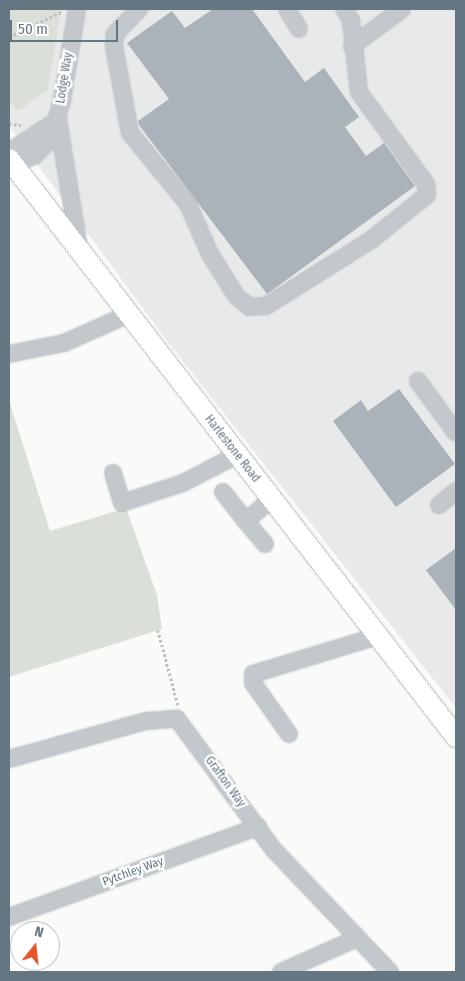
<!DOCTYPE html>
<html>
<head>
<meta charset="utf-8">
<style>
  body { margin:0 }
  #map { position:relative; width:465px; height:981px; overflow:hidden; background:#fafaf8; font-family:"Fira Sans Condensed",sans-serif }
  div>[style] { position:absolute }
  .built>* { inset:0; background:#e8e9e9 }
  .green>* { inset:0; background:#dadfd7 }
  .building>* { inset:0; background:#aab3b9 }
  .path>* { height:2.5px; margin-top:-1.25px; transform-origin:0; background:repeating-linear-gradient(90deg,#bbbfc2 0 2.5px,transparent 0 5px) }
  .roads { filter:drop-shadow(0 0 1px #b5babe) drop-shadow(0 0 1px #b5babe) }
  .minor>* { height:16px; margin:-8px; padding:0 8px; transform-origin:8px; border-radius:8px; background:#c3c8cc }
  .major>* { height:20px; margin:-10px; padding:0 10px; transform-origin:10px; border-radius:10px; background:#fff }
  span { translate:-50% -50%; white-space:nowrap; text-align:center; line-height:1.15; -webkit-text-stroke:5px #fff; paint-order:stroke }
  .street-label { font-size:12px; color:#657683 }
  .frame { position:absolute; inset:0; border:10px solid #657683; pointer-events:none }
  .north { position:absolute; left:10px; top:921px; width:50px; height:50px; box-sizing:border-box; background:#fff; border:1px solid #c1c8cd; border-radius:50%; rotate:16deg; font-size:14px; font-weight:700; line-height:20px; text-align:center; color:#657683 }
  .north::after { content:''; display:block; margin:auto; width:18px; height:22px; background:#e4572e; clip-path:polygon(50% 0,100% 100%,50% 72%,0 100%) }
  .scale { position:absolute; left:10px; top:20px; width:108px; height:22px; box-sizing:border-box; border:2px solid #657683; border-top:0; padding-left:6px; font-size:15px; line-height:18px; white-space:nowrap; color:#657683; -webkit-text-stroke:4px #fff; paint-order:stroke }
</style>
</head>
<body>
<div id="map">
  <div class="built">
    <div style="clip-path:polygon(9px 9px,456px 9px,456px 708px,164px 337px,9px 126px)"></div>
  </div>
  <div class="green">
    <div style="clip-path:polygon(9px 9px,61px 9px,48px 90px,18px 111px,9px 102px)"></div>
    <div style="clip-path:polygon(9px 400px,50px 531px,126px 508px,157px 595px,162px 629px,9px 677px)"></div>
  </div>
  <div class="building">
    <div style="clip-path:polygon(213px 9px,252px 9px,305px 82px,324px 68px,359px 117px,345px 127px,366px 156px,384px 143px,415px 186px,267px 294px,139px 125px,138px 121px,169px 99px,127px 43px,172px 11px,185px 28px)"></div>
    <div style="clip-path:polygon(399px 389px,455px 464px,396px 507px,333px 421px,361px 400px,368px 411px)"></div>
    <div style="clip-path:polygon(456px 548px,456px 610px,426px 570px)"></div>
  </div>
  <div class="path">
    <div style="left:9px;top:37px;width:58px;rotate:-25.7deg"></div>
    <div style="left:9px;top:124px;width:12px;rotate:5deg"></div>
    <div style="left:158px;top:630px;width:78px;rotate:75.1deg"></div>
  </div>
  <div class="roads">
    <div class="minor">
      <div style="left:139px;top:9px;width:35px;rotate:134deg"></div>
      <div style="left:115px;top:34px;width:12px;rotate:95deg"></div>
      <div style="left:114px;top:46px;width:88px;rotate:79.6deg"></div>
      <div style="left:130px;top:133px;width:92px;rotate:50.8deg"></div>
      <div style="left:188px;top:204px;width:55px;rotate:66.3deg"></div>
      <div style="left:210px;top:254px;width:51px;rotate:57.9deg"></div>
      <div style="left:237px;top:297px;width:16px;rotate:38deg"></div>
      <div style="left:250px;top:307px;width:16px;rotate:-4deg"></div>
      <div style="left:266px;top:306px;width:124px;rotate:-32.2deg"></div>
      <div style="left:371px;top:240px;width:72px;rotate:-38.8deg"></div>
      <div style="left:427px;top:195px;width:11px;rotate:-95deg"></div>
      <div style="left:426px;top:184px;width:114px;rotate:-126.1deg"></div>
      <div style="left:359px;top:92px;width:72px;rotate:-96.3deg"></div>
      <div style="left:351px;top:20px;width:13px;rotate:-122deg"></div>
      <div style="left:287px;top:9px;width:23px;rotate:59deg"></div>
      <div style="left:352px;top:46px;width:62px;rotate:-36.5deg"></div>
      <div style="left:58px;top:120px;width:130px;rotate:80.7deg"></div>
      <div style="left:9px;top:152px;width:59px;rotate:-33.1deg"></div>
      <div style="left:13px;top:164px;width:22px;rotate:-21deg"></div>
      <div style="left:34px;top:156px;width:24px;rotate:-45deg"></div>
      <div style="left:51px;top:139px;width:41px;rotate:-74.2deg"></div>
      <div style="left:62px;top:100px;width:92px;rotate:-80.6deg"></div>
      <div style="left:9px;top:354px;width:56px;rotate:-11.3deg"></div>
      <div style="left:64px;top:343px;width:71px;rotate:-24deg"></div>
      <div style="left:418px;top:381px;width:64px;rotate:53.8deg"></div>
      <div style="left:113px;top:473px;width:31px;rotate:73deg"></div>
      <div style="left:122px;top:503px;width:64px;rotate:-18.2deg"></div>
      <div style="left:183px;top:483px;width:61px;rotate:-27.4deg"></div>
      <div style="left:223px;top:492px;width:37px;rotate:52deg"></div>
      <div style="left:439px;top:505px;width:22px;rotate:-39deg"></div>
      <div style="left:265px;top:544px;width:30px;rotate:-130deg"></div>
      <div style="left:246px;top:521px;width:33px;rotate:-41deg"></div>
      <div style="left:289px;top:734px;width:62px;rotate:-125.2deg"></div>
      <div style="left:253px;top:683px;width:9px;rotate:-90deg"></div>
      <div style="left:253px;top:674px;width:131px;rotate:-16.9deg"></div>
      <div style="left:9px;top:759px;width:142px;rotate:-15.5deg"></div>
      <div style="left:146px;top:721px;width:31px;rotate:-4deg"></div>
      <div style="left:177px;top:719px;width:163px;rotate:53.5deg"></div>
      <div style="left:274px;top:850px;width:168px;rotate:46.4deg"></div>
      <div style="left:9px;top:917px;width:265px;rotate:-19.9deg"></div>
      <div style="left:281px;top:972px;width:81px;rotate:-24deg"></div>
    </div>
    <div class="major">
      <div style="left:9px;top:159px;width:731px;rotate:52.28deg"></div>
    </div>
  </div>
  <div class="street-label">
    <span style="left:65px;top:78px;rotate:-81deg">Lodge Way</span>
    <span style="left:232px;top:449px;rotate:52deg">Harlestone Road</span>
    <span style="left:225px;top:782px;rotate:54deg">Grafton Way</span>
    <span style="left:133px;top:872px;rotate:-20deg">Pytchley Way</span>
  </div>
  <div class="frame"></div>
  <div class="north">N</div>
  <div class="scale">50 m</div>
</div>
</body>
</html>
